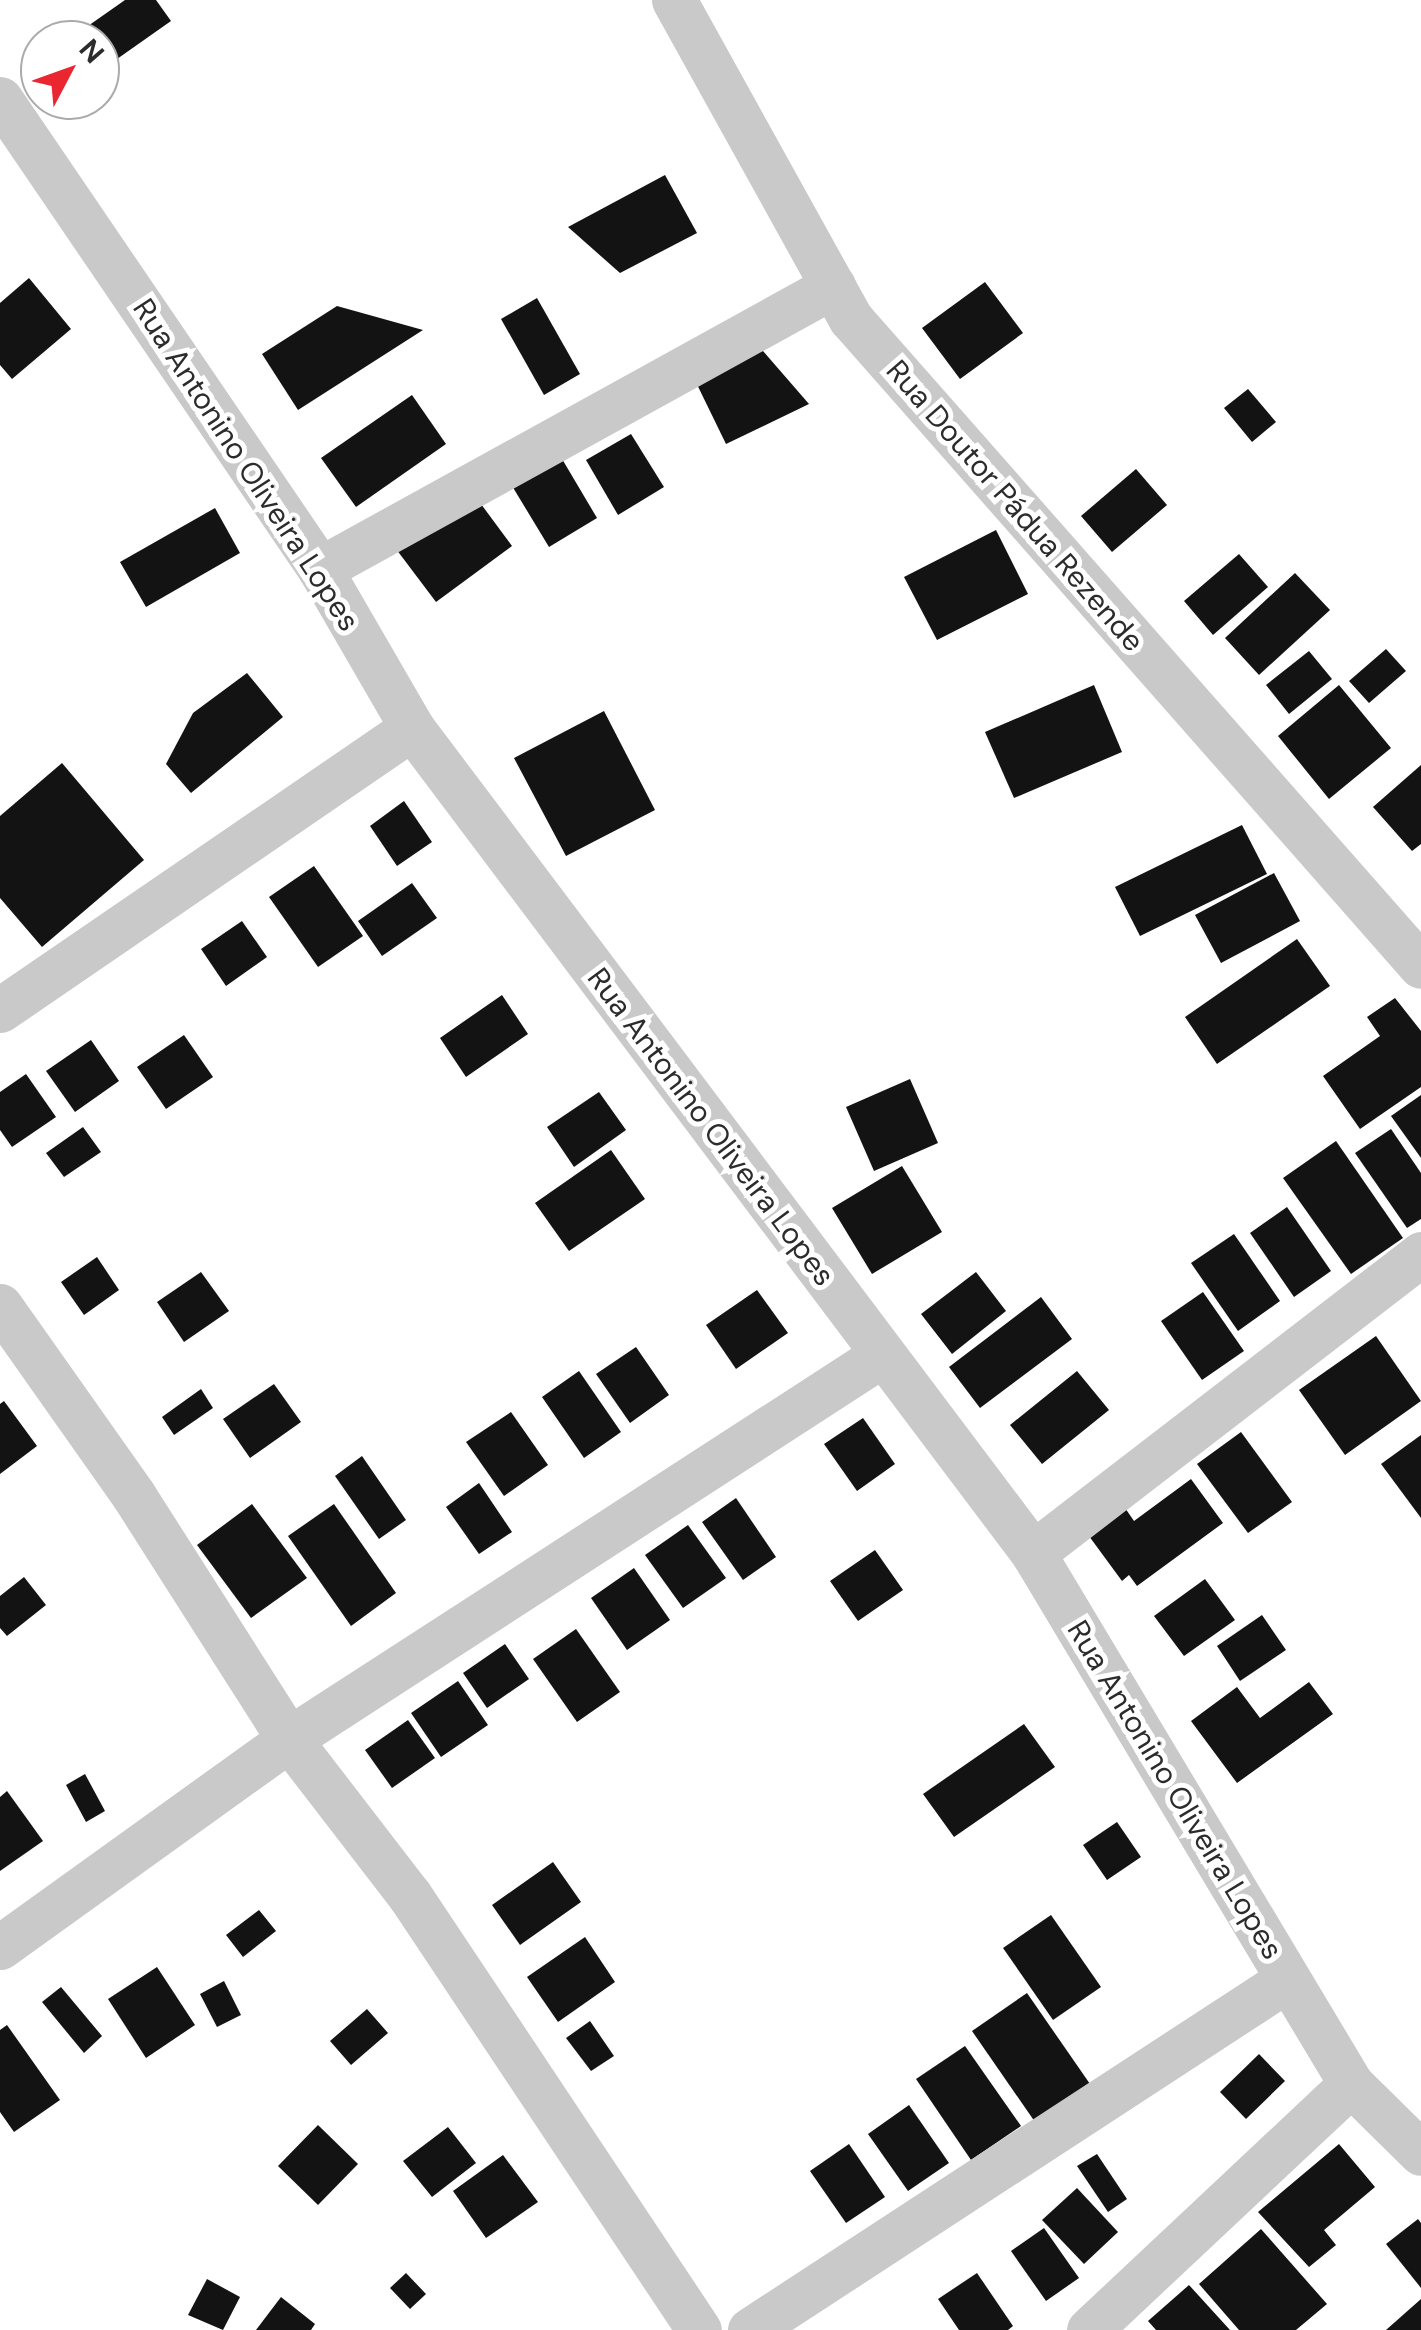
<!DOCTYPE html>
<html>
<head>
<meta charset="utf-8">
<style>
  body { margin:0 }
  #map { position:relative; width:1421px; height:2330px; overflow:hidden; background:#fff; font-family:"DM Sans",sans-serif }
  div>[style] { position:absolute }
  .building>* { inset:0; background:#131313 }
  .minor>* { height:45px; margin:-22.5px; padding:0 22.5px; transform-origin:22.5px; border-radius:22.5px; background:#c9c9c9 }
  span { translate:-50% -50%; white-space:nowrap; text-align:center; line-height:1.15; -webkit-text-stroke:10px #fff; paint-order:stroke }
  .street-label { font-size:30px; color:#2c2c2c }
  .north { position:absolute; left:20px; top:20px; width:100px; height:100px; box-sizing:border-box; background:#fff; border:2px solid #ababab; border-radius:50%; rotate:49deg; font-size:28px; font-weight:700; line-height:40px; text-align:center; color:#2c2c2c }
  .north::after { content:''; display:block; margin:auto; width:35px; height:45px; background:#ea2730; clip-path:polygon(50% 0,100% 100%,50% 72%,0 100%) }
</style>
</head>
<body>
<div id="map">
  <div class="building">
    <div style="clip-path:polygon(125px 0,156px 0,171px 21px,100px 71px,100px 40px,68px 40px)"></div>
    <div style="clip-path:polygon(665px 175px,697px 233px,620px 273px,568px 227px)"></div>
    <div style="clip-path:polygon(29px 278px,71px 329px,12px 379px,0 365px,0 303px)"></div>
    <div style="clip-path:polygon(985px 282px,1023px 333px,960px 379px,922px 328px)"></div>
    <div style="clip-path:polygon(537px 298px,580px 374px,544px 395px,501px 319px)"></div>
    <div style="clip-path:polygon(337px 306px,423px 330px,298px 410px,262px 354px)"></div>
    <div style="clip-path:polygon(763px 351px,809px 404px,726px 444px,688px 366px)"></div>
    <div style="clip-path:polygon(1248px 389px,1276px 422px,1252px 442px,1224px 408px)"></div>
    <div style="clip-path:polygon(412px 395px,446px 444px,356px 507px,321px 458px)"></div>
    <div style="clip-path:polygon(631px 434px,664px 487px,618px 515px,586px 460px)"></div>
    <div style="clip-path:polygon(552px 442px,597px 518px,549px 547px,503px 471px)"></div>
    <div style="clip-path:polygon(1136px 469px,1167px 505px,1112px 552px,1081px 516px)"></div>
    <div style="clip-path:polygon(481px 504px,512px 546px,436px 602px,384px 533px)"></div>
    <div style="clip-path:polygon(215px 508px,240px 553px,146px 607px,120px 562px)"></div>
    <div style="clip-path:polygon(996px 530px,1028px 594px,937px 640px,904px 577px)"></div>
    <div style="clip-path:polygon(1239px 554px,1268px 587px,1213px 635px,1184px 601px)"></div>
    <div style="clip-path:polygon(1295px 573px,1330px 610px,1259px 675px,1225px 638px)"></div>
    <div style="clip-path:polygon(1386px 649px,1406px 671px,1369px 703px,1349px 681px)"></div>
    <div style="clip-path:polygon(1309px 651px,1332px 679px,1289px 714px,1266px 685px)"></div>
    <div style="clip-path:polygon(247px 673px,283px 717px,191px 793px,166px 764px,193px 713px)"></div>
    <div style="clip-path:polygon(1094px 685px,1122px 752px,1014px 798px,985px 732px)"></div>
    <div style="clip-path:polygon(1339px 685px,1391px 748px,1329px 799px,1278px 736px)"></div>
    <div style="clip-path:polygon(604px 711px,655px 810px,566px 856px,514px 758px)"></div>
    <div style="clip-path:polygon(62px 763px,144px 860px,42px 947px,0 898px,0 816px)"></div>
    <div style="clip-path:polygon(1421px 765px,1421px 844px,1412px 851px,1373px 807px)"></div>
    <div style="clip-path:polygon(404px 801px,432px 842px,397px 866px,370px 826px)"></div>
    <div style="clip-path:polygon(1242px 825px,1267px 874px,1140px 936px,1115px 887px)"></div>
    <div style="clip-path:polygon(314px 866px,363px 936px,318px 967px,269px 897px)"></div>
    <div style="clip-path:polygon(1274px 873px,1300px 921px,1221px 963px,1195px 915px)"></div>
    <div style="clip-path:polygon(412px 883px,437px 918px,382px 956px,358px 921px)"></div>
    <div style="clip-path:polygon(242px 921px,267px 957px,226px 986px,201px 949px)"></div>
    <div style="clip-path:polygon(1297px 939px,1330px 986px,1217px 1064px,1185px 1017px)"></div>
    <div style="clip-path:polygon(502px 995px,528px 1034px,466px 1077px,440px 1038px)"></div>
    <div style="clip-path:polygon(1395px 998px,1421px 1031px,1421px 1087px,1360px 1129px,1323px 1076px,1380px 1036px,1367px 1017px)"></div>
    <div style="clip-path:polygon(184px 1035px,213px 1077px,166px 1109px,137px 1067px)"></div>
    <div style="clip-path:polygon(91px 1040px,119px 1081px,75px 1112px,46px 1071px)"></div>
    <div style="clip-path:polygon(26px 1074px,56px 1117px,12px 1147px,0 1130px,0 1092px)"></div>
    <div style="clip-path:polygon(910px 1079px,938px 1143px,874px 1171px,846px 1107px)"></div>
    <div style="clip-path:polygon(599px 1092px,626px 1130px,574px 1167px,547px 1127px)"></div>
    <div style="clip-path:polygon(1421px 1095px,1421px 1158px,1391px 1116px)"></div>
    <div style="clip-path:polygon(83px 1127px,101px 1152px,64px 1177px,46px 1153px)"></div>
    <div style="clip-path:polygon(1391px 1129px,1421px 1173px,1421px 1219px,1407px 1228px,1355px 1153px)"></div>
    <div style="clip-path:polygon(1336px 1141px,1403px 1238px,1351px 1274px,1283px 1178px)"></div>
    <div style="clip-path:polygon(611px 1150px,645px 1199px,569px 1251px,535px 1203px)"></div>
    <div style="clip-path:polygon(902px 1166px,942px 1232px,872px 1274px,832px 1208px)"></div>
    <div style="clip-path:polygon(1287px 1207px,1331px 1271px,1294px 1297px,1250px 1233px)"></div>
    <div style="clip-path:polygon(1234px 1234px,1280px 1301px,1238px 1331px,1191px 1263px)"></div>
    <div style="clip-path:polygon(97px 1257px,119px 1290px,84px 1315px,61px 1282px)"></div>
    <div style="clip-path:polygon(201px 1272px,229px 1311px,184px 1342px,157px 1302px)"></div>
    <div style="clip-path:polygon(976px 1272px,1006px 1311px,952px 1354px,921px 1314px)"></div>
    <div style="clip-path:polygon(757px 1290px,788px 1333px,736px 1369px,706px 1325px)"></div>
    <div style="clip-path:polygon(1203px 1292px,1244px 1351px,1202px 1380px,1161px 1321px)"></div>
    <div style="clip-path:polygon(1041px 1297px,1072px 1339px,980px 1408px,949px 1367px)"></div>
    <div style="clip-path:polygon(1376px 1336px,1421px 1401px,1345px 1455px,1299px 1390px)"></div>
    <div style="clip-path:polygon(636px 1347px,669px 1395px,630px 1423px,596px 1374px)"></div>
    <div style="clip-path:polygon(579px 1371px,621px 1432px,584px 1458px,542px 1397px)"></div>
    <div style="clip-path:polygon(1077px 1371px,1109px 1410px,1042px 1464px,1010px 1425px)"></div>
    <div style="clip-path:polygon(274px 1384px,301px 1422px,250px 1458px,223px 1419px)"></div>
    <div style="clip-path:polygon(201px 1389px,213px 1408px,174px 1435px,162px 1417px)"></div>
    <div style="clip-path:polygon(4px 1401px,37px 1446px,0 1474px,0 1404px)"></div>
    <div style="clip-path:polygon(511px 1412px,548px 1465px,504px 1496px,466px 1442px)"></div>
    <div style="clip-path:polygon(863px 1418px,895px 1464px,857px 1491px,824px 1444px)"></div>
    <div style="clip-path:polygon(1241px 1432px,1292px 1502px,1248px 1533px,1197px 1464px)"></div>
    <div style="clip-path:polygon(1421px 1435px,1421px 1518px,1381px 1464px)"></div>
    <div style="clip-path:polygon(362px 1456px,406px 1520px,379px 1539px,335px 1476px)"></div>
    <div style="clip-path:polygon(1191px 1479px,1223px 1523px,1137px 1586px,1129px 1575px,1122px 1581px,1086px 1532px,1123px 1505px,1134px 1521px)"></div>
    <div style="clip-path:polygon(479px 1483px,512px 1532px,479px 1554px,446px 1507px)"></div>
    <div style="clip-path:polygon(736px 1498px,776px 1557px,743px 1580px,702px 1522px)"></div>
    <div style="clip-path:polygon(252px 1504px,307px 1578px,251px 1618px,197px 1545px)"></div>
    <div style="clip-path:polygon(334px 1504px,396px 1593px,351px 1626px,288px 1536px)"></div>
    <div style="clip-path:polygon(688px 1525px,726px 1578px,683px 1608px,645px 1555px)"></div>
    <div style="clip-path:polygon(875px 1550px,903px 1590px,858px 1621px,830px 1581px)"></div>
    <div style="clip-path:polygon(634px 1568px,670px 1620px,627px 1650px,591px 1598px)"></div>
    <div style="clip-path:polygon(24px 1577px,46px 1605px,7px 1636px,0 1628px,0 1596px)"></div>
    <div style="clip-path:polygon(1205px 1579px,1235px 1620px,1184px 1656px,1154px 1616px)"></div>
    <div style="clip-path:polygon(1262px 1615px,1286px 1650px,1240px 1681px,1217px 1646px)"></div>
    <div style="clip-path:polygon(576px 1629px,620px 1692px,577px 1722px,533px 1659px)"></div>
    <div style="clip-path:polygon(505px 1644px,529px 1679px,487px 1708px,463px 1673px)"></div>
    <div style="clip-path:polygon(458px 1681px,488px 1725px,441px 1757px,411px 1713px)"></div>
    <div style="clip-path:polygon(1309px 1682px,1333px 1714px,1237px 1783px,1191px 1721px,1237px 1687px,1260px 1718px)"></div>
    <div style="clip-path:polygon(408px 1720px,435px 1758px,392px 1788px,365px 1750px)"></div>
    <div style="clip-path:polygon(1024px 1724px,1055px 1767px,954px 1837px,923px 1794px)"></div>
    <div style="clip-path:polygon(85px 1774px,105px 1811px,86px 1822px,66px 1785px)"></div>
    <div style="clip-path:polygon(7px 1791px,43px 1841px,0 1871px,0 1797px)"></div>
    <div style="clip-path:polygon(1117px 1822px,1141px 1857px,1107px 1880px,1083px 1845px)"></div>
    <div style="clip-path:polygon(553px 1862px,581px 1902px,520px 1945px,492px 1905px)"></div>
    <div style="clip-path:polygon(259px 1910px,276px 1931px,243px 1957px,226px 1935px)"></div>
    <div style="clip-path:polygon(1051px 1915px,1101px 1987px,1053px 2020px,1003px 1948px)"></div>
    <div style="clip-path:polygon(585px 1937px,615px 1982px,558px 2022px,527px 1977px)"></div>
    <div style="clip-path:polygon(157px 1967px,195px 2025px,146px 2058px,108px 1999px)"></div>
    <div style="clip-path:polygon(224px 1981px,241px 2015px,217px 2027px,200px 1994px)"></div>
    <div style="clip-path:polygon(61px 1987px,102px 2036px,84px 2053px,42px 2002px)"></div>
    <div style="clip-path:polygon(1027px 1993px,1090px 2084px,1035px 2122px,972px 2031px)"></div>
    <div style="clip-path:polygon(367px 2009px,388px 2033px,351px 2065px,330px 2041px)"></div>
    <div style="clip-path:polygon(590px 2021px,614px 2056px,591px 2071px,566px 2038px)"></div>
    <div style="clip-path:polygon(7px 2025px,60px 2100px,14px 2132px,0 2112px,0 2030px)"></div>
    <div style="clip-path:polygon(965px 2046px,1021px 2126px,971px 2160px,916px 2079px)"></div>
    <div style="clip-path:polygon(1259px 2054px,1285px 2081px,1246px 2119px,1220px 2092px)"></div>
    <div style="clip-path:polygon(909px 2105px,949px 2163px,908px 2191px,868px 2134px)"></div>
    <div style="clip-path:polygon(318px 2125px,358px 2164px,318px 2205px,278px 2166px)"></div>
    <div style="clip-path:polygon(448px 2127px,476px 2163px,432px 2197px,403px 2161px)"></div>
    <div style="clip-path:polygon(849px 2144px,885px 2197px,846px 2223px,810px 2171px)"></div>
    <div style="clip-path:polygon(1339px 2144px,1375px 2187px,1324px 2230px,1336px 2245px,1309px 2267px,1258px 2212px)"></div>
    <div style="clip-path:polygon(1097px 2154px,1127px 2199px,1108px 2212px,1077px 2166px)"></div>
    <div style="clip-path:polygon(503px 2155px,538px 2202px,486px 2238px,453px 2191px)"></div>
    <div style="clip-path:polygon(1077px 2188px,1118px 2232px,1084px 2264px,1042px 2220px)"></div>
    <div style="clip-path:polygon(1418px 2219px,1421px 2223px,1421px 2288px,1386px 2244px)"></div>
    <div style="clip-path:polygon(1044px 2228px,1079px 2278px,1046px 2301px,1011px 2251px)"></div>
    <div style="clip-path:polygon(1261px 2229px,1327px 2304px,1296px 2330px,1239px 2330px,1199px 2284px)"></div>
    <div style="clip-path:polygon(406px 2273px,426px 2294px,410px 2309px,390px 2288px)"></div>
    <div style="clip-path:polygon(977px 2273px,1013px 2326px,1008px 2330px,959px 2330px,938px 2299px)"></div>
    <div style="clip-path:polygon(207px 2279px,240px 2297px,223px 2330px,188px 2315px)"></div>
    <div style="clip-path:polygon(1189px 2285px,1230px 2330px,1156px 2330px,1148px 2321px)"></div>
    <div style="clip-path:polygon(281px 2297px,315px 2324px,311px 2330px,256px 2330px)"></div>
    <div style="clip-path:polygon(1421px 2299px,1421px 2330px,1386px 2330px)"></div>
  </div>
  <div class="minor">
    <div style="left:674px;top:0;width:365px;rotate:61deg"></div>
    <div style="left:851px;top:319px;width:862px;rotate:48.62deg"></div>
    <div style="left:0;top:99px;width:569px;rotate:55.75deg"></div>
    <div style="left:320px;top:569px;width:184px;rotate:59.9deg"></div>
    <div style="left:412px;top:728px;width:1033px;rotate:53.03deg"></div>
    <div style="left:1033px;top:1553px;width:619px;rotate:59.08deg"></div>
    <div style="left:1351px;top:2084px;width:98px;rotate:44.6deg"></div>
    <div style="left:320px;top:569px;width:586px;rotate:-28.88deg"></div>
    <div style="left:0;top:1010px;width:499px;rotate:-34.4deg"></div>
    <div style="left:0;top:1306px;width:232px;rotate:54.8deg"></div>
    <div style="left:134px;top:1496px;width:288px;rotate:57.5deg"></div>
    <div style="left:289px;top:1739px;width:198px;rotate:52.4deg"></div>
    <div style="left:410px;top:1896px;width:521px;rotate:56.34deg"></div>
    <div style="left:1033px;top:1553px;width:490px;rotate:-37.6deg"></div>
    <div style="left:0;top:1947px;width:356px;rotate:-35.7deg"></div>
    <div style="left:289px;top:1739px;width:706px;rotate:-32.93deg"></div>
    <div style="left:750px;top:2330px;width:642px;rotate:-33.12deg"></div>
    <div style="left:1089px;top:2330px;width:359px;rotate:-43.2deg"></div>
  </div>
  <div class="street-label">
    <span style="left:246px;top:465px;rotate:57deg">Rua Antonino Oliveira Lopes</span>
    <span style="left:1015px;top:506px;rotate:49deg">Rua Doutor Pádua Rezende</span>
    <span style="left:711px;top:1127px;rotate:53deg">Rua Antonino Oliveira Lopes</span>
    <span style="left:1175px;top:1790px;rotate:59deg">Rua Antonino Oliveira Lopes</span>
  </div>
  <div class="north">N</div>
</div>
</body>
</html>
